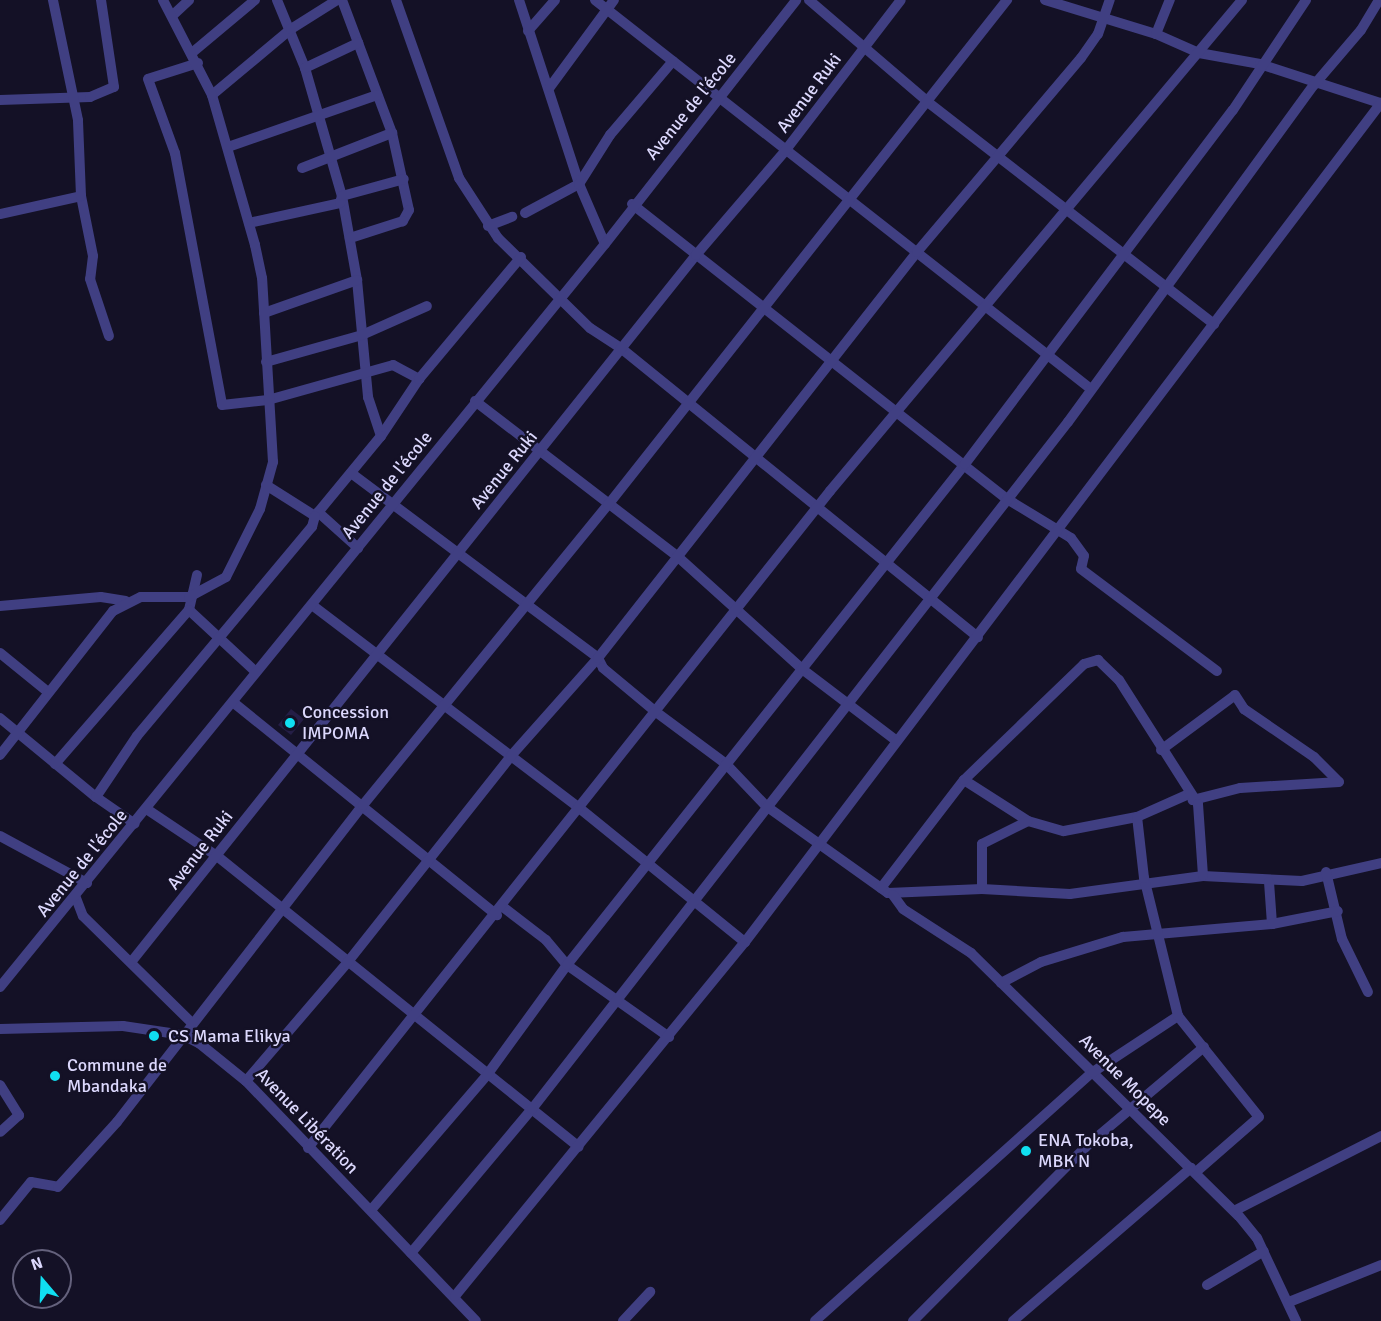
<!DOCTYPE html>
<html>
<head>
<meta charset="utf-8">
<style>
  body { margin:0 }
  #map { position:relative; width:1381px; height:1321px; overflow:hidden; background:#141126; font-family:Signika,sans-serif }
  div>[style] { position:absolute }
  .building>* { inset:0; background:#251e46 }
  .minor>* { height:10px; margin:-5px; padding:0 5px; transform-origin:5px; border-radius:5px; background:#403f82 }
  .dots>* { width:16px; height:16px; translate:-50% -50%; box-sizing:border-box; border:3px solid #141126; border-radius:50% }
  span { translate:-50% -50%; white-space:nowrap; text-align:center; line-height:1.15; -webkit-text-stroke:5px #141126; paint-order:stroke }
  .street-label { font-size:18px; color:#dcd8fd }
  .poi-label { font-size:18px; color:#dcd8fd }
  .left { translate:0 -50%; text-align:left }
  .north { position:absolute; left:12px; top:1249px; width:60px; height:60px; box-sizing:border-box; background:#141126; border:2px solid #64617c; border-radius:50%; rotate:341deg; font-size:16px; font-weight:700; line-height:24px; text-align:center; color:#dcd8fd }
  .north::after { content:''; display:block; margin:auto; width:21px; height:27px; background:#10dff1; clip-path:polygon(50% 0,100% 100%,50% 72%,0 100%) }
</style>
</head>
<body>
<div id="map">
  <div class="building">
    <div style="clip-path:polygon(291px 709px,304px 719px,291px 735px,278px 725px)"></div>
  </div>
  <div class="minor">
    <div style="left:277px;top:0;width:74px;rotate:67.6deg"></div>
    <div style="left:305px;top:68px;width:133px;rotate:73.9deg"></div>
    <div style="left:342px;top:196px;width:85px;rotate:79.9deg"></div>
    <div style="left:357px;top:280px;width:118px;rotate:84.6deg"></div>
    <div style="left:368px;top:397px;width:41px;rotate:71.6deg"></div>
    <div style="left:342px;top:0;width:142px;rotate:69.4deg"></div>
    <div style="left:392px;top:133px;width:79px;rotate:77.6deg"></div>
    <div style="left:409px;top:210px;width:13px;rotate:119deg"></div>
    <div style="left:403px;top:221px;width:56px;rotate:162.2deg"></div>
    <div style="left:396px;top:0;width:189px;rotate:70.5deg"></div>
    <div style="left:459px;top:178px;width:72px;rotate:57deg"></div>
    <div style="left:498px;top:238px;width:129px;rotate:44.4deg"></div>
    <div style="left:590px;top:328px;width:38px;rotate:33deg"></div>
    <div style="left:622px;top:349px;width:458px;rotate:39deg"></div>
    <div style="left:519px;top:0;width:194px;rotate:71.9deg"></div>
    <div style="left:579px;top:184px;width:65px;rotate:66.6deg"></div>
    <div style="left:595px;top:0;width:630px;rotate:38.11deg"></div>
    <div style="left:809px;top:0;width:158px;rotate:40.6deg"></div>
    <div style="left:929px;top:103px;width:361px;rotate:37.8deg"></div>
    <div style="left:1045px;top:0;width:116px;rotate:17deg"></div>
    <div style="left:1156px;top:34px;width:47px;rotate:23.8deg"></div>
    <div style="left:1199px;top:53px;width:62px;rotate:10.2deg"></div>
    <div style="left:1260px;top:64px;width:126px;rotate:18deg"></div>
    <div style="left:173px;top:15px;width:22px;rotate:-43deg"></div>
    <div style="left:528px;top:31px;width:41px;rotate:-48.9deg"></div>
    <div style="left:1156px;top:34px;width:37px;rotate:-68deg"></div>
    <div style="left:193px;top:52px;width:81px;rotate:-40deg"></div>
    <div style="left:198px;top:63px;width:52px;rotate:162.3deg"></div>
    <div style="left:148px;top:79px;width:79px;rotate:70deg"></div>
    <div style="left:175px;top:153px;width:256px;rotate:79.4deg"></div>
    <div style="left:222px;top:405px;width:46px;rotate:-6.2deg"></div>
    <div style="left:268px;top:400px;width:130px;rotate:-15.6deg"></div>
    <div style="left:393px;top:365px;width:30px;rotate:28deg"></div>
    <div style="left:419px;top:379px;width:69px;rotate:123.7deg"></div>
    <div style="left:381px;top:436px;width:104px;rotate:129.5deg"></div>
    <div style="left:315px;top:516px;width:58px;rotate:-147.7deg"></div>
    <div style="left:305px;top:68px;width:59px;rotate:-25.3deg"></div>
    <div style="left:550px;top:87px;width:108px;rotate:-53.7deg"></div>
    <div style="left:212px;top:95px;width:103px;rotate:-39.9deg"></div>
    <div style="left:291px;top:29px;width:54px;rotate:-32.2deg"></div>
    <div style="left:0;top:100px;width:90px;rotate:-1.9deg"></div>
    <div style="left:90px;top:97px;width:26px;rotate:-23deg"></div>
    <div style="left:114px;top:87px;width:88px;rotate:-98.5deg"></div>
    <div style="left:228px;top:147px;width:158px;rotate:-19.2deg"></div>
    <div style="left:302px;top:168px;width:97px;rotate:-21.3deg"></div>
    <div style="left:81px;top:196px;width:61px;rotate:78.7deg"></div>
    <div style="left:93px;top:256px;width:23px;rotate:97deg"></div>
    <div style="left:90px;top:279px;width:60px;rotate:71.6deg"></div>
    <div style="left:632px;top:204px;width:477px;rotate:38.2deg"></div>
    <div style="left:1007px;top:499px;width:75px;rotate:31.4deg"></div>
    <div style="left:1071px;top:538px;width:22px;rotate:54deg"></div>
    <div style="left:1084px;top:556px;width:13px;rotate:103deg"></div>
    <div style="left:1081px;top:569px;width:170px;rotate:36.9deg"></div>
    <div style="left:525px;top:213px;width:61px;rotate:-28.2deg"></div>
    <div style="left:579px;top:184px;width:58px;rotate:-57.7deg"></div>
    <div style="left:610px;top:135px;width:97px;rotate:-49.6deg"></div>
    <div style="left:0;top:214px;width:83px;rotate:-12.5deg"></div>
    <div style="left:81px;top:196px;width:76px;rotate:-92.3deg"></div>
    <div style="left:78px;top:120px;width:123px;rotate:-101.8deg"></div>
    <div style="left:249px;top:223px;width:93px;rotate:-12.4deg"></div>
    <div style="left:340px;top:203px;width:7px;rotate:-74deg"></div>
    <div style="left:342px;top:196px;width:64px;rotate:-15.3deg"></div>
    <div style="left:488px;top:226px;width:26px;rotate:-21deg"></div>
    <div style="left:264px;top:313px;width:99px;rotate:-19.5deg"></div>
    <div style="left:266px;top:362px;width:100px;rotate:-15.7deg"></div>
    <div style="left:362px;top:335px;width:71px;rotate:-24deg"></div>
    <div style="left:419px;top:379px;width:159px;rotate:-50.1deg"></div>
    <div style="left:475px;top:401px;width:255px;rotate:37.5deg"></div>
    <div style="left:677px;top:556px;width:169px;rotate:42.1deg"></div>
    <div style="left:802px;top:669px;width:119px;rotate:37.2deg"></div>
    <div style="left:351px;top:473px;width:309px;rotate:36.8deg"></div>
    <div style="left:598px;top:658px;width:11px;rotate:63deg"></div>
    <div style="left:603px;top:668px;width:69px;rotate:39.7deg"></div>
    <div style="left:656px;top:712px;width:87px;rotate:36.6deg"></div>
    <div style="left:726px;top:764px;width:58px;rotate:46.4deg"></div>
    <div style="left:766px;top:806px;width:150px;rotate:35.5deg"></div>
    <div style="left:888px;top:893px;width:94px;rotate:-2.4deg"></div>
    <div style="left:982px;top:889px;width:88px;rotate:3.3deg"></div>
    <div style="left:1070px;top:894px;width:134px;rotate:-7.7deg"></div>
    <div style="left:1203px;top:876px;width:99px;rotate:2.9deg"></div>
    <div style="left:1302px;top:881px;width:81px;rotate:-12.8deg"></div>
    <div style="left:318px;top:512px;width:54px;rotate:42deg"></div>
    <div style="left:197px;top:575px;width:36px;rotate:103deg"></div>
    <div style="left:189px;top:610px;width:91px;rotate:42.8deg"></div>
    <div style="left:312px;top:605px;width:334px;rotate:37.2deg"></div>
    <div style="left:578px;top:807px;width:215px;rotate:39deg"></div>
    <div style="left:0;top:606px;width:101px;rotate:-5.1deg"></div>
    <div style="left:101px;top:597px;width:25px;rotate:9deg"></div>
    <div style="left:0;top:653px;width:62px;rotate:39.1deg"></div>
    <div style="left:234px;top:703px;width:338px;rotate:38.9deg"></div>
    <div style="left:0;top:718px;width:124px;rotate:39.5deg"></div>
    <div style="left:96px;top:797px;width:47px;rotate:34.7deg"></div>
    <div style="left:1161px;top:750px;width:92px;rotate:-36.6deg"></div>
    <div style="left:1235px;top:695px;width:17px;rotate:57deg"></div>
    <div style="left:1244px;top:709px;width:85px;rotate:34.4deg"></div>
    <div style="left:1314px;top:757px;width:35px;rotate:45deg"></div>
    <div style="left:1339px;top:782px;width:99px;rotate:176.5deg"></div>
    <div style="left:1240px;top:788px;width:49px;rotate:165.7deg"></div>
    <div style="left:0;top:755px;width:183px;rotate:-51.9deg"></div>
    <div style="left:113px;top:611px;width:31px;rotate:-27deg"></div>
    <div style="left:141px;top:597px;width:48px"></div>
    <div style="left:189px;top:597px;width:42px;rotate:-28.4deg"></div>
    <div style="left:226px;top:577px;width:76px;rotate:-63.4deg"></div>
    <div style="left:260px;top:509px;width:49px;rotate:-74.5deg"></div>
    <div style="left:273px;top:462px;width:184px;rotate:-93.4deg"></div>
    <div style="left:262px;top:278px;width:34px;rotate:-102deg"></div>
    <div style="left:255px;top:245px;width:156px;rotate:-106deg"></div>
    <div style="left:212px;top:95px;width:107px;rotate:-117.3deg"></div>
    <div style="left:55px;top:764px;width:204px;rotate:-49deg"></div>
    <div style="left:964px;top:780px;width:76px;rotate:32.6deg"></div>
    <div style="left:1028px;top:821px;width:37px;rotate:16deg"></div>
    <div style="left:1064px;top:831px;width:74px;rotate:-10.9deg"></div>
    <div style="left:1137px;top:817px;width:57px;rotate:-23.9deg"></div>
    <div style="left:96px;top:797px;width:73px;rotate:-56.1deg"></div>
    <div style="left:137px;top:736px;width:273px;rotate:-50.1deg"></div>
    <div style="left:312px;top:527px;width:11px;rotate:-75deg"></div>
    <div style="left:148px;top:810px;width:83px;rotate:33.7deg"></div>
    <div style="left:217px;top:856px;width:464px;rotate:38.8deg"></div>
    <div style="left:0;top:836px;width:99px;rotate:28.4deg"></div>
    <div style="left:1326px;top:872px;width:69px;rotate:76.6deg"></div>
    <div style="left:1342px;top:939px;width:59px;rotate:63.9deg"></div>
    <div style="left:1269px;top:882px;width:42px;rotate:85.9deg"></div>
    <div style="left:881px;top:888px;width:136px;rotate:-52.5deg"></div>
    <div style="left:964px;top:780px;width:167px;rotate:-44deg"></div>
    <div style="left:1084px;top:664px;width:15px;rotate:-16deg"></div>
    <div style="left:1098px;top:660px;width:29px;rotate:44deg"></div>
    <div style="left:1119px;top:680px;width:147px;rotate:57.5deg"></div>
    <div style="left:1198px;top:804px;width:72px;rotate:86deg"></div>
    <div style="left:982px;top:889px;width:45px;rotate:-90deg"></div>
    <div style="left:982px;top:844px;width:51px;rotate:-26.6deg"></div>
    <div style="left:893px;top:895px;width:17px;rotate:54deg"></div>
    <div style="left:903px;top:909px;width:81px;rotate:32.9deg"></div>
    <div style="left:971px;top:953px;width:375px;rotate:44.5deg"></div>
    <div style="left:1239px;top:1216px;width:28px;rotate:51deg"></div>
    <div style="left:1257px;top:1238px;width:92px;rotate:64.8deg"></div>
    <div style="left:76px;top:898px;width:19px;rotate:69deg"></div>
    <div style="left:83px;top:916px;width:153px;rotate:44.5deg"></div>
    <div style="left:503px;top:907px;width:54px;rotate:37.5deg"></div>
    <div style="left:546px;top:940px;width:33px;rotate:50deg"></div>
    <div style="left:567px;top:965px;width:125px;rotate:35.2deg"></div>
    <div style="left:132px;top:961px;width:904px;rotate:-51.38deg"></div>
    <div style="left:696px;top:255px;width:137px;rotate:-49.4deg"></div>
    <div style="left:785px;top:151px;width:190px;rotate:-52.5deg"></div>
    <div style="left:1001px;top:983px;width:45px;rotate:-27.7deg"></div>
    <div style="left:1041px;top:962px;width:86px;rotate:-17deg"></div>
    <div style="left:1123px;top:937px;width:150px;rotate:-5deg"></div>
    <div style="left:1272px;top:924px;width:67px;rotate:-11.1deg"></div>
    <div style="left:0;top:987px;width:958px;rotate:-50.85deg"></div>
    <div style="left:605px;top:244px;width:310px;rotate:-51.9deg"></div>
    <div style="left:1178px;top:1016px;width:129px;rotate:51.3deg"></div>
    <div style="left:1259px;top:1117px;width:84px;rotate:138.9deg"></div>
    <div style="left:0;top:1029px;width:123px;rotate:-1.4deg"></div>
    <div style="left:123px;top:1026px;width:61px;rotate:8.5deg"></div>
    <div style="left:183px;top:1035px;width:18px;rotate:27deg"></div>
    <div style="left:199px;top:1043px;width:60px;rotate:39deg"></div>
    <div style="left:246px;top:1081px;width:332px;rotate:46.2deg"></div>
    <div style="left:246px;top:1081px;width:155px;rotate:-49.4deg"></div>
    <div style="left:347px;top:963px;width:264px;rotate:-51.6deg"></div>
    <div style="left:511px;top:756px;width:131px;rotate:-48.4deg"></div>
    <div style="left:598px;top:658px;width:516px;rotate:-51.84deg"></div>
    <div style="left:917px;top:252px;width:254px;rotate:-49.8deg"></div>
    <div style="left:1081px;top:58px;width:29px;rotate:-55deg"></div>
    <div style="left:1098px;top:34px;width:36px;rotate:-71deg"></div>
    <div style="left:0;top:1085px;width:36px;rotate:58deg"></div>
    <div style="left:19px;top:1115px;width:25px;rotate:138deg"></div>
    <div style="left:308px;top:1148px;width:839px;rotate:-51.53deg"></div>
    <div style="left:830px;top:491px;width:641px;rotate:-50deg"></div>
    <div style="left:371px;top:1210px;width:178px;rotate:-49.3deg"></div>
    <div style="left:487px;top:1075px;width:136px;rotate:-54deg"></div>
    <div style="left:567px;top:965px;width:640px;rotate:-51.54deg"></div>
    <div style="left:965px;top:464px;width:444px;rotate:-52.9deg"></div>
    <div style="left:1233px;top:110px;width:132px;rotate:-56.4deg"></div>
    <div style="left:1234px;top:1211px;width:165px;rotate:-27deg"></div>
    <div style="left:0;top:1220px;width:49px;rotate:-50.8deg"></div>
    <div style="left:31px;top:1182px;width:27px;rotate:10deg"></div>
    <div style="left:58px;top:1187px;width:88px;rotate:-47.8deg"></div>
    <div style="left:117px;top:1122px;width:401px;rotate:-52.2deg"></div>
    <div style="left:363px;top:805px;width:387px;rotate:-50.8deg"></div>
    <div style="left:608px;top:505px;width:644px;rotate:-51.69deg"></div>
    <div style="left:411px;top:1253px;width:188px;rotate:-50deg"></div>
    <div style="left:532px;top:1109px;width:871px;rotate:-52.04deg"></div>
    <div style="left:1068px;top:422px;width:417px;rotate:-53.9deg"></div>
    <div style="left:1314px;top:85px;width:72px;rotate:-49.5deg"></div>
    <div style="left:1361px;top:30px;width:35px;rotate:-59deg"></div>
    <div style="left:1207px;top:1285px;width:66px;rotate:-30.8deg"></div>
    <div style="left:455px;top:1296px;width:458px;rotate:-50.7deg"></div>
    <div style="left:745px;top:942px;width:1053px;rotate:-52.84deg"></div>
    <div style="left:1289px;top:1302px;width:99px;rotate:-21.9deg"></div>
    <div style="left:623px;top:1321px;width:40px;rotate:-47deg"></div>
    <div style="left:815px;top:1321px;width:373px;rotate:-41.9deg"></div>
    <div style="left:1093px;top:1072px;width:102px;rotate:-33.4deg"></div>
    <div style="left:1178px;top:1016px;width:142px;rotate:-103.8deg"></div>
    <div style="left:1144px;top:878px;width:61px;rotate:-96.5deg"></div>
    <div style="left:913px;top:1321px;width:251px;rotate:-45.2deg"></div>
    <div style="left:1090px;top:1143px;width:149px;rotate:-40.1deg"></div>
    <div style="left:1013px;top:1321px;width:235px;rotate:-40.7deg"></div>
  </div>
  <div class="dots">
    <div style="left:290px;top:723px;background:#10dff1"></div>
    <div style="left:154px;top:1036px;background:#10dff1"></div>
    <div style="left:55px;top:1076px;background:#10dff1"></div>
    <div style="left:1026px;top:1151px;background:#10dff1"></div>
  </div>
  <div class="street-label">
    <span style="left:809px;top:93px;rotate:-53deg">Avenue Ruki</span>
    <span style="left:691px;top:106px;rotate:-51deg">Avenue de l'école</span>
    <span style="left:504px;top:470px;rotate:-51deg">Avenue Ruki</span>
    <span style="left:387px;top:485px;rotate:-51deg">Avenue de l'école</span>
    <span style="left:200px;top:850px;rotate:-52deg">Avenue Ruki</span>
    <span style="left:82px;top:863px;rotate:-51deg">Avenue de l'école</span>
    <span style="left:1125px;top:1080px;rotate:45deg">Avenue Mopepe</span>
    <span style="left:307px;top:1121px;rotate:46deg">Avenue Libération</span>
  </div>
  <div class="poi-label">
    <span class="left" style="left:302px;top:723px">Concession<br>IMPOMA</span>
    <span class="left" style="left:168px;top:1036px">CS Mama Elikya</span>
    <span class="left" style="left:67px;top:1076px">Commune de<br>Mbandaka</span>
    <span class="left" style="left:1038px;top:1151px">ENA Tokoba,<br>MBK N</span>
  </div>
  <div class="north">N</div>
</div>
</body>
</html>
